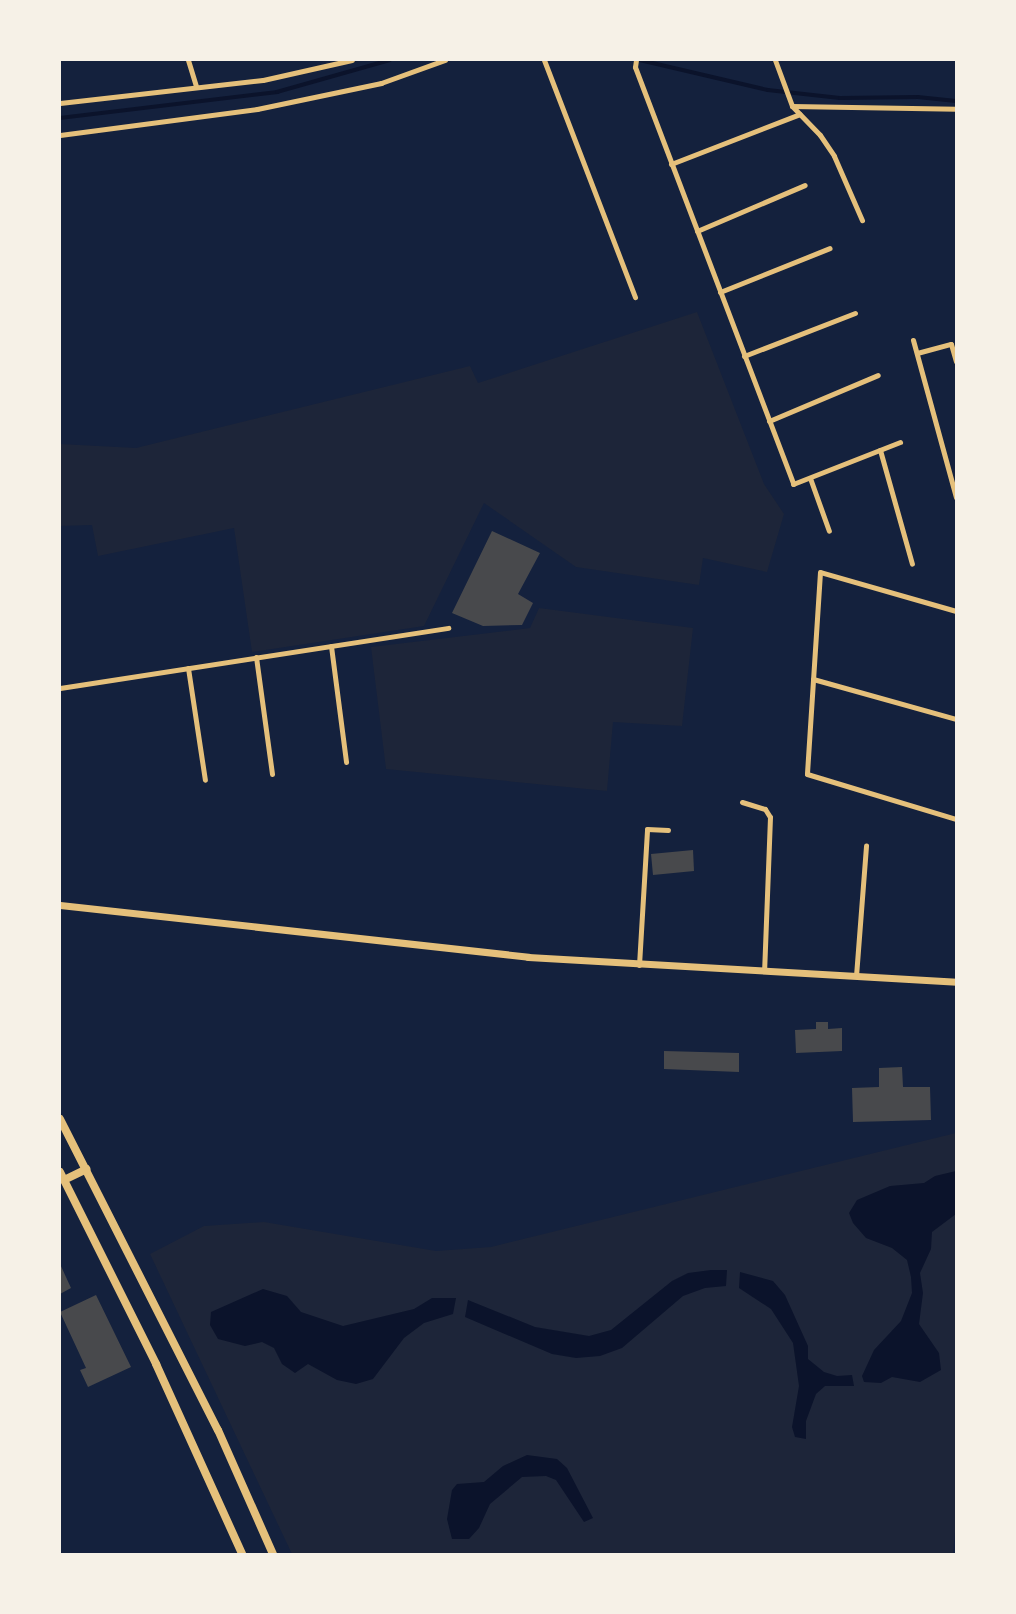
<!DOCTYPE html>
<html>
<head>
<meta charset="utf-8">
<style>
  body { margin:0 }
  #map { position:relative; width:1016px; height:1614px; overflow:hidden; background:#14213d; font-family:Lato,sans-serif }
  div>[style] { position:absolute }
  .green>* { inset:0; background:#1d2539 }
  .water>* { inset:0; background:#0b132b }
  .stream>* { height:3.5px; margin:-1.75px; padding:0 1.75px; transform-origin:1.75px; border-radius:1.75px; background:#0b132b }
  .building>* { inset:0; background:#48494c }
  .minor>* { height:5px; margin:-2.5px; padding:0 2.5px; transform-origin:2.5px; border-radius:2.5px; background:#e5c07b }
  .secondary>* { height:7px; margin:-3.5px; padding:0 3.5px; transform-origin:3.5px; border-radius:3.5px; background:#e5c07b }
  .primary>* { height:8px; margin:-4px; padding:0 4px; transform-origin:4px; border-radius:4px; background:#e5c07b }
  span { translate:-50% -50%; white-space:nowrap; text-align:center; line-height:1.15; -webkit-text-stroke:7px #f6f1e7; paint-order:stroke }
  .frame { position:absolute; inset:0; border:61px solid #f6f1e7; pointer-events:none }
</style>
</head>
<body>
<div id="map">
  <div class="green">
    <div style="clip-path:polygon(697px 312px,764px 484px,784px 514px,767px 572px,703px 558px,699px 585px,576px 567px,484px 503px,424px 626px,252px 652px,234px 528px,98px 556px,92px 525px,60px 526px,60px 444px,136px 448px,470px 366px,478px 383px)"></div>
    <div style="clip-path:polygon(539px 608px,693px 628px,682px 726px,613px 722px,607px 791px,386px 769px,371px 647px,530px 628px)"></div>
    <div style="clip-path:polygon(956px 1133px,956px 1521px,953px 1554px,292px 1554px,150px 1254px,204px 1226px,264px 1222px,436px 1251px,491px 1247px)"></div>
  </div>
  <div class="water">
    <div style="clip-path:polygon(956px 1171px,956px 1214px,932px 1232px,931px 1249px,920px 1273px,923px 1293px,919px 1324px,939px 1353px,941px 1370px,920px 1382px,892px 1377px,881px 1383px,864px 1382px,862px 1376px,874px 1350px,901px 1321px,912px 1293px,911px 1277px,907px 1260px,892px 1248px,866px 1238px,853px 1223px,849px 1213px,857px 1200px,890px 1186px,924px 1183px,935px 1176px)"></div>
    <div style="clip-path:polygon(711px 1270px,727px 1270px,726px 1286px,705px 1288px,683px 1296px,622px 1348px,600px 1356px,576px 1358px,552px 1354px,465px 1317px,468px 1300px,535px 1327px,589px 1336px,611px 1330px,672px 1281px,688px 1273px)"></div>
    <div style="clip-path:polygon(740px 1272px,773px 1281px,785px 1295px,808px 1346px,808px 1359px,824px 1372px,837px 1376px,852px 1375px,854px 1386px,825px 1386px,816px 1394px,806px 1421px,806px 1439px,795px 1437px,792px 1427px,799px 1386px,793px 1343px,771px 1309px,739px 1288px)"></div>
    <div style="clip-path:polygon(263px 1289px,287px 1296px,301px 1312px,343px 1326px,414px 1309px,432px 1298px,456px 1298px,453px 1314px,424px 1323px,404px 1338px,373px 1379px,356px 1384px,337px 1380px,308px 1364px,295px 1373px,282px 1364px,274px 1348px,262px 1342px,245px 1346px,218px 1339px,210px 1325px,211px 1312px)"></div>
    <div style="clip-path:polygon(527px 1455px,557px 1459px,567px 1468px,593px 1518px,584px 1522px,556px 1480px,546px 1476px,522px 1477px,490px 1504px,479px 1528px,469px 1539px,452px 1539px,447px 1519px,452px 1490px,457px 1484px,484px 1482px,503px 1466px)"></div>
  </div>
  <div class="stream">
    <div style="left:640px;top:60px;width:131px;rotate:13.2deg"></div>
    <div style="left:768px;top:90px;width:72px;rotate:6.3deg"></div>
    <div style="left:840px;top:98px;width:78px;rotate:-0.7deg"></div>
    <div style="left:918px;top:97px;width:38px;rotate:6deg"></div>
    <div style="left:60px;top:118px;width:219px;rotate:-6.8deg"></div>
    <div style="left:277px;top:92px;width:117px;rotate:-15.8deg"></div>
  </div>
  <div class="building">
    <div style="clip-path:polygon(492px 531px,540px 553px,518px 594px,533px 603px,522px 625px,483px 626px,452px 613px)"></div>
    <div style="clip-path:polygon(693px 850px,694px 871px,653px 875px,651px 854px)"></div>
    <div style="clip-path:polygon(816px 1022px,828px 1022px,828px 1029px,842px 1028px,842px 1051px,796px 1053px,795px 1030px,816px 1029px)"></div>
    <div style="clip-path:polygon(664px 1051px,739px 1053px,739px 1072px,664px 1069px)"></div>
    <div style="clip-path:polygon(902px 1067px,903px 1087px,930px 1087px,931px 1120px,853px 1122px,852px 1088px,879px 1087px,879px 1068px)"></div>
    <div style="clip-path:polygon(60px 1264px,71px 1288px,60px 1294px)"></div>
    <div style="clip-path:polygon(96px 1295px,131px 1367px,88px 1387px,80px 1370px,86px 1368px,60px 1312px)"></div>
  </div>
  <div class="minor">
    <div style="left:188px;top:60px;width:28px;rotate:73deg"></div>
    <div style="left:544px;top:60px;width:254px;rotate:69deg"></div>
    <div style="left:636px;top:60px;width:7px;rotate:98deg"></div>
    <div style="left:635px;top:67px;width:446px;rotate:69.2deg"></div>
    <div style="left:793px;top:484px;width:115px;rotate:-21.4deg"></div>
    <div style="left:775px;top:60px;width:49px;rotate:69.7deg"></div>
    <div style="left:792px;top:106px;width:40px;rotate:46deg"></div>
    <div style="left:820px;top:135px;width:25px;rotate:56deg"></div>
    <div style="left:834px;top:156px;width:70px;rotate:66.4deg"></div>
    <div style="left:60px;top:103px;width:204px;rotate:-6.5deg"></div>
    <div style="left:263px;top:80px;width:91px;rotate:-12.7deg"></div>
    <div style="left:792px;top:106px;width:164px;rotate:1deg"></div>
    <div style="left:60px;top:135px;width:199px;rotate:-7.5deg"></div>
    <div style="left:257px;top:109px;width:127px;rotate:-11.8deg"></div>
    <div style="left:381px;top:83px;width:68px;rotate:-19.8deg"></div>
    <div style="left:671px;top:164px;width:138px;rotate:-21.2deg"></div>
    <div style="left:697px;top:231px;width:117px;rotate:-23.1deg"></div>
    <div style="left:720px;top:292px;width:118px;rotate:-21.8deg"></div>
    <div style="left:913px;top:340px;width:163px;rotate:74.7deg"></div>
    <div style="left:917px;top:353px;width:35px;rotate:-15deg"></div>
    <div style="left:951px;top:344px;width:18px;rotate:74deg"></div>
    <div style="left:744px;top:356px;width:119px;rotate:-21.2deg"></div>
    <div style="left:769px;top:421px;width:118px;rotate:-22.9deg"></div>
    <div style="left:880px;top:450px;width:118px;rotate:74.3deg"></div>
    <div style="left:810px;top:478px;width:56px;rotate:70.3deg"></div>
    <div style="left:956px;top:611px;width:141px;rotate:-164deg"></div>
    <div style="left:820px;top:572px;width:202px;rotate:93.7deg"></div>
    <div style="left:807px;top:774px;width:156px;rotate:16.8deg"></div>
    <div style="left:331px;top:646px;width:117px;rotate:82.6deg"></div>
    <div style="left:256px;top:657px;width:118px;rotate:82.2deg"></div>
    <div style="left:188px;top:668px;width:113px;rotate:81.4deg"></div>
    <div style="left:813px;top:679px;width:148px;rotate:15.6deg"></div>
    <div style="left:60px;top:688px;width:393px;rotate:-8.8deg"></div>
    <div style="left:742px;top:802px;width:24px;rotate:17deg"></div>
    <div style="left:765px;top:809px;width:9px;rotate:58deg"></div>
    <div style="left:770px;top:817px;width:153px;rotate:92.2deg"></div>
    <div style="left:639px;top:965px;width:136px;rotate:-86.6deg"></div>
    <div style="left:647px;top:829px;width:21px;rotate:3deg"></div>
    <div style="left:856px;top:976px;width:131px;rotate:-85.6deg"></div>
  </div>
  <div class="secondary">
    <div style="left:60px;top:905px;width:471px;rotate:6.3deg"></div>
    <div style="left:528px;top:957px;width:429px;rotate:3.3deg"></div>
  </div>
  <div class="primary">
    <div style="left:60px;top:1119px;width:349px;rotate:63.1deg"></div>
    <div style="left:218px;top:1430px;width:136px;rotate:66.1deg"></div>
    <div style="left:60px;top:1172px;width:215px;rotate:63.4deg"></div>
    <div style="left:156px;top:1364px;width:209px;rotate:65.6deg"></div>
    <div style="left:64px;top:1180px;width:25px;rotate:-26deg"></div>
  </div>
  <div class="frame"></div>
</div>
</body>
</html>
